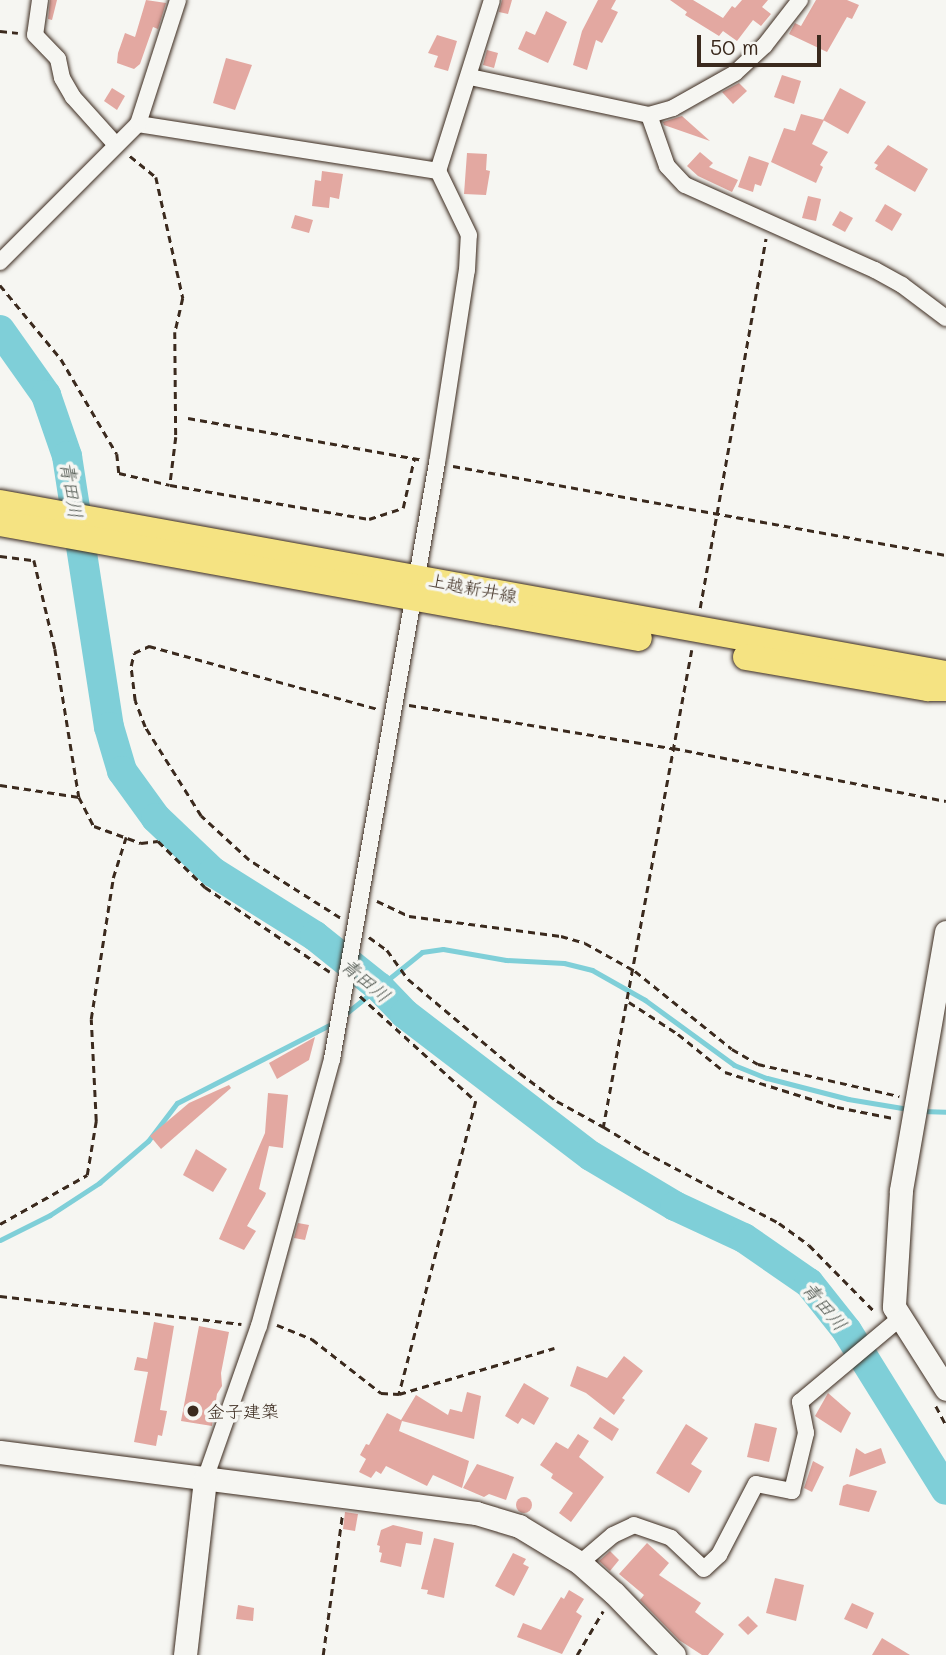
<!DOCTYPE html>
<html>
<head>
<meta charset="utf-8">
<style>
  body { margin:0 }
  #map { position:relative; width:946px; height:1655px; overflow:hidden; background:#f6f6f2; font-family:Mali,"Klee One",sans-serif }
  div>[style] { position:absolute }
  .stream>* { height:5px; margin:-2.5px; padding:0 2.5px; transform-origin:2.5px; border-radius:2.5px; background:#7fcfd8 }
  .river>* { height:30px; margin:-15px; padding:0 15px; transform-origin:15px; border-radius:15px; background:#7fcfd8 }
  .building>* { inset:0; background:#e3a8a1 }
  .round { border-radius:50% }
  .path>* { height:2.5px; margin-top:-1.25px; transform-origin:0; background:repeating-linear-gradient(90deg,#3b2a1e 0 7px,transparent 0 12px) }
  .roads { filter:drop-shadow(0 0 2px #3b2a1e) drop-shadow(0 0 2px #3b2a1e) }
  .street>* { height:16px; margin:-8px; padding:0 8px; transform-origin:8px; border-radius:8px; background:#f6f6f2 }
  .secondary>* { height:23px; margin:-11.5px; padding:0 11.5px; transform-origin:11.5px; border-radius:11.5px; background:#f6f6f2 }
  .primary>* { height:26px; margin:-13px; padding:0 13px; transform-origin:13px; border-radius:13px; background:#f5e382 }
  .dots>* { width:19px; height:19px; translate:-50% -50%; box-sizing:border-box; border:4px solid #f6f6f2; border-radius:50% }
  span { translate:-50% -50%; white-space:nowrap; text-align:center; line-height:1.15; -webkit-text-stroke:7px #f6f6f2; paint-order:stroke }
  .street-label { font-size:18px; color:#3b2a1e }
  .poi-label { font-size:18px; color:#3b2a1e }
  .left { translate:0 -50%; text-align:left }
  .water-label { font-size:19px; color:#4c534c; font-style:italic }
  .scale { position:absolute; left:697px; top:35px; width:124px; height:32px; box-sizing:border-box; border:4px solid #3b2a1e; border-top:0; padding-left:9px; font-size:21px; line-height:24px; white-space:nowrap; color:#3b2a1e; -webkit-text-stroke:5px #f6f6f2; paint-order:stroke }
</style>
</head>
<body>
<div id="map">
  <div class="stream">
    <div style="left:344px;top:1015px;width:100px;rotate:-38.9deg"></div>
    <div style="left:422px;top:952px;width:21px;rotate:-8deg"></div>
    <div style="left:443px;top:949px;width:64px;rotate:9.9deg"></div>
    <div style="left:506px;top:960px;width:58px;rotate:3deg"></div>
    <div style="left:564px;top:963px;width:29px;rotate:14deg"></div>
    <div style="left:592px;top:970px;width:61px;rotate:29.5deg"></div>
    <div style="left:645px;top:1000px;width:110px;rotate:36.1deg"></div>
    <div style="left:734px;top:1065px;width:35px;rotate:22deg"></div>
    <div style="left:767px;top:1078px;width:84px;rotate:14.5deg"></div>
    <div style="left:848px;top:1099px;width:61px;rotate:9.5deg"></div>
    <div style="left:921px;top:1111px;width:25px;rotate:2deg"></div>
    <div style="left:0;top:1240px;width:56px;rotate:-26.6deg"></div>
    <div style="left:50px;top:1215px;width:59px;rotate:-33.1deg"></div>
    <div style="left:99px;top:1183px;width:65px;rotate:-40.6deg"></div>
    <div style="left:148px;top:1141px;width:48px;rotate:-52.7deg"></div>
    <div style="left:177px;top:1103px;width:175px;rotate:-27.1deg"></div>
  </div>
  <div class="river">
    <div style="left:0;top:330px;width:80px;rotate:54.7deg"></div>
    <div style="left:46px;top:395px;width:65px;rotate:71deg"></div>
    <div style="left:67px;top:456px;width:274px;rotate:81.2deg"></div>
    <div style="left:109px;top:727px;width:46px;rotate:73.5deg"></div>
    <div style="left:122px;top:771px;width:58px;rotate:54.1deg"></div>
    <div style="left:156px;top:818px;width:79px;rotate:43.5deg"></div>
    <div style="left:213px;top:872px;width:120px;rotate:32.1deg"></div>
    <div style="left:315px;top:936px;width:82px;rotate:38.6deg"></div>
    <div style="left:379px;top:987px;width:37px;rotate:46deg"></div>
    <div style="left:405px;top:1014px;width:234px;rotate:37.4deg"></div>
    <div style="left:591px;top:1156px;width:98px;rotate:30.8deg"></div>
    <div style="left:675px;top:1206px;width:76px;rotate:24.9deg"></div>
    <div style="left:744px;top:1238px;width:79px;rotate:34.7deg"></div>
    <div style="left:809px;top:1283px;width:61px;rotate:51.6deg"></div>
    <div style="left:847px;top:1331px;width:187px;rotate:58.1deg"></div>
  </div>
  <div class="building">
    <div style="clip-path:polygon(50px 0,57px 0,52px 20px,48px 19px)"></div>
    <div style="clip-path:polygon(146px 0,166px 3px,158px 29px,153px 27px,140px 64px,134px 69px,117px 63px,118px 53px,125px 33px,135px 37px)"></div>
    <div style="clip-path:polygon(502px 0,512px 0,508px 14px,499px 12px)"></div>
    <div style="clip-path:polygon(598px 0,616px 0,611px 9px,618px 12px,602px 43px,596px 40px,587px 70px,573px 65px,582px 31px)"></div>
    <div style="clip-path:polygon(670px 0,693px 0,723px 18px,732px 6px,735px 8px,742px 0,768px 0,762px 7px,771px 14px,761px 26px,753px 20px,737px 41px,723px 31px,719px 36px,685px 15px,687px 12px)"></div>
    <div style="clip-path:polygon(816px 0,847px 0,859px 5px,852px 19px,847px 17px,827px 52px,789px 34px,795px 23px,801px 26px)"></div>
    <div style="clip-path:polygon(546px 11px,567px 22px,548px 63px,518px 49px,526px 31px,535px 35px)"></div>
    <div style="clip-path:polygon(437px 35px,457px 41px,448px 71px,434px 67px,438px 56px,428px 53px)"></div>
    <div style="clip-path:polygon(487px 50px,498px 53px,494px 68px,483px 65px)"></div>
    <div style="clip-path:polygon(226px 58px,252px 65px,235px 110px,213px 103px)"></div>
    <div style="clip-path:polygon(782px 75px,801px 81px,794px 104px,774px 97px)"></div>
    <div style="clip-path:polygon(739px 83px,747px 91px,733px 104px,722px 92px)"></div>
    <div style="clip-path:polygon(112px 88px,125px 96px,117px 110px,104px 101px)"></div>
    <div style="clip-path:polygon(840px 88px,866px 102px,848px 134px,823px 120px)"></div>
    <div style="clip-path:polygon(801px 114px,824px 120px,812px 144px,828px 152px,820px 165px,823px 167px,816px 183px,771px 162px,784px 128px,795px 131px)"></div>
    <div style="clip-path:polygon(682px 116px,710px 141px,664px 125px,663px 122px)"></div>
    <div style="clip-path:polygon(888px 145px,928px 169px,915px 192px,875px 169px,878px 165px,874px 163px)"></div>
    <div style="clip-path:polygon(700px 152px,713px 163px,709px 167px,738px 180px,732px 192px,698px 176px,687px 166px)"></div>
    <div style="clip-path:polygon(467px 153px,487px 154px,486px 170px,490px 171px,486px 195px,464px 194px)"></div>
    <div style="clip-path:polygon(749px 156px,769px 163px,761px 186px,755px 184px,753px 192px,738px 187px)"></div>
    <div style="clip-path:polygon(322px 171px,343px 174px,339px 199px,330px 197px,329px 208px,312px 206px,315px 180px,321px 181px)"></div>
    <div style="clip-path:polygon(808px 196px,821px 199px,816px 221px,802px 218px)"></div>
    <div style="clip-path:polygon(885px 204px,902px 214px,892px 231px,875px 221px)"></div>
    <div style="clip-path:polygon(840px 211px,853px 218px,845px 232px,832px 225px)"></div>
    <div style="clip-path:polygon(295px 215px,313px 220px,309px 233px,291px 228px)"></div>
    <div style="clip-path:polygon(315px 1037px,309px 1060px,277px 1079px,269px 1063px)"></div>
    <div style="clip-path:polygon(229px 1085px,231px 1088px,161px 1149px,150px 1136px,189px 1103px)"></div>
    <div style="clip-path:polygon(268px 1093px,288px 1095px,283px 1148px,269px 1146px,259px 1189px,266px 1193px,265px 1196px,247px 1226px,256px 1231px,244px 1250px,219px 1239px,265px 1133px)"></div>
    <div style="clip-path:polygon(196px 1149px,227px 1169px,213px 1192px,183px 1175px)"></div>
    <div style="clip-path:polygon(298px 1223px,309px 1225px,305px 1240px,294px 1238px)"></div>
    <div style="clip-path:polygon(154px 1322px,174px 1326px,160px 1410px,167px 1411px,162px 1436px,158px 1435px,156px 1446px,134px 1442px,148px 1372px,134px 1370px,137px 1357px,147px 1359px)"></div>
    <div style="clip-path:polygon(199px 1326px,229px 1332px,221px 1373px,222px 1386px,217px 1394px,212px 1426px,181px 1421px)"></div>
    <div style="clip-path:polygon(624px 1356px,643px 1371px,622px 1398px,625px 1400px,614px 1415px,586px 1393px,570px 1386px,577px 1366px,607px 1378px)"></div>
    <div style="clip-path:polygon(524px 1383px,549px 1398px,534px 1425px,522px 1418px,518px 1424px,505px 1416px)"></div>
    <div style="clip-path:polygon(467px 1392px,481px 1396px,474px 1439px,402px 1421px,399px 1431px,469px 1461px,462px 1488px,433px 1475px,427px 1486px,386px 1466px,381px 1474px,376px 1471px,371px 1478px,359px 1472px,366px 1459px,360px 1455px,366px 1444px,369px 1445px,387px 1413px,401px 1420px,416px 1395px,448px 1415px,450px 1409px,462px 1412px)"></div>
    <div style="clip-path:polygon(828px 1393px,851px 1413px,841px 1433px,815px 1416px)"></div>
    <div style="clip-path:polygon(600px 1417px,619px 1429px,612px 1441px,593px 1428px)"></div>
    <div style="clip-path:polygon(755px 1423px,777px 1428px,769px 1462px,747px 1457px)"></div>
    <div style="clip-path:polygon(686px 1424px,708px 1438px,691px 1464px,702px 1471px,689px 1493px,656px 1473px)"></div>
    <div style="clip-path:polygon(578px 1434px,589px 1441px,579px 1457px,604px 1477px,571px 1522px,559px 1513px,573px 1493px,551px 1478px,553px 1474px,540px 1465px,556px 1442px,568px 1449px)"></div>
    <div style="clip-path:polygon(856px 1448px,865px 1454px,881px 1448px,886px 1463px,849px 1477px)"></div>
    <div style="clip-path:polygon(813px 1461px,824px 1467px,812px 1492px,804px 1488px)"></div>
    <div style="clip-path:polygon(477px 1464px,514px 1477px,506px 1500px,489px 1494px,484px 1497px,463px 1488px)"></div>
    <div style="clip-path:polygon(847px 1484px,877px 1491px,869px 1512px,839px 1505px,843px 1486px)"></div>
    <div class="round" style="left:516px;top:1497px;width:16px;height:16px"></div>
    <div style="clip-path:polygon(345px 1512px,358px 1514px,355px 1531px,343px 1529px)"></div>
    <div style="clip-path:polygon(393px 1525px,423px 1532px,421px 1545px,406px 1543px,401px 1567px,380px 1562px,382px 1553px,379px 1552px,380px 1546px,377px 1545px,381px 1530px)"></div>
    <div style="clip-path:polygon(434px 1538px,454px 1543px,444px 1598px,427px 1594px,428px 1590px,421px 1589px)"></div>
    <div style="clip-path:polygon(647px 1543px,669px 1563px,659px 1575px,701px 1603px,695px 1612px,724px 1634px,708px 1655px,702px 1655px,679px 1640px,640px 1600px,644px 1595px,619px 1574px)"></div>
    <div style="clip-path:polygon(610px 1551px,619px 1560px,610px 1571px,599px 1561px)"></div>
    <div style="clip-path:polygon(513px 1553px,526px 1559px,523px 1564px,529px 1567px,514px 1596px,495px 1586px)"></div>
    <div style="clip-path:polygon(775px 1578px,804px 1585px,796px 1621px,766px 1613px)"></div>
    <div style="clip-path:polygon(569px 1590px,584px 1599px,576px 1612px,582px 1616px,562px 1654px,517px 1637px,523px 1623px,541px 1630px,561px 1597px,564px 1599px)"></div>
    <div style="clip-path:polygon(852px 1603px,874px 1613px,867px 1629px,844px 1619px)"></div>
    <div style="clip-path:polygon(238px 1605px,254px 1608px,253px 1621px,236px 1619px)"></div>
    <div style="clip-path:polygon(748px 1616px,758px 1626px,748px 1635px,738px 1625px)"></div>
    <div style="clip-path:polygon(882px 1638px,910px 1655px,872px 1655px)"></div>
  </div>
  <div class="path">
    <div style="left:0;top:31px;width:18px;rotate:6deg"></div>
    <div style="left:130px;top:156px;width:33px;rotate:39deg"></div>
    <div style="left:156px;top:177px;width:124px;rotate:77.4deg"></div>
    <div style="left:183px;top:298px;width:35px;rotate:103deg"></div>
    <div style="left:175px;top:332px;width:105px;rotate:89.5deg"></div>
    <div style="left:176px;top:437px;width:48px;rotate:97.1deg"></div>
    <div style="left:0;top:285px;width:96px;rotate:50.5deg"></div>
    <div style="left:61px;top:359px;width:110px;rotate:59.5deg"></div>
    <div style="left:117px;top:454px;width:19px;rotate:84deg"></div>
    <div style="left:119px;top:473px;width:52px;rotate:13.2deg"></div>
    <div style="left:170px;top:485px;width:202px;rotate:9.7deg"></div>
    <div style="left:369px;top:519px;width:36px;rotate:-18deg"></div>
    <div style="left:403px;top:508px;width:50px;rotate:-77.3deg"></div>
    <div style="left:188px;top:418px;width:239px;rotate:10.1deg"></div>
    <div style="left:453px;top:466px;width:501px;rotate:10.23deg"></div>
    <div style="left:0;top:556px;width:34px;rotate:7deg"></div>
    <div style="left:34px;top:560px;width:91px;rotate:76.7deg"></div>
    <div style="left:55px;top:649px;width:150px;rotate:80.8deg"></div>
    <div style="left:79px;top:797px;width:33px;rotate:63deg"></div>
    <div style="left:94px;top:826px;width:50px;rotate:19.9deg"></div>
    <div style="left:141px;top:843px;width:17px;rotate:-7deg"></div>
    <div style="left:158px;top:841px;width:66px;rotate:44.4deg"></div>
    <div style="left:205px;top:887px;width:151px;rotate:34.2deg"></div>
    <div style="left:700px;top:608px;width:375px;rotate:-79.9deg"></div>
    <div style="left:692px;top:650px;width:485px;rotate:100.5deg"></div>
    <div style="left:604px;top:1127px;width:46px;rotate:31.6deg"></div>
    <div style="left:643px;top:1151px;width:154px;rotate:27.9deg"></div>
    <div style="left:779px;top:1223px;width:37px;rotate:36deg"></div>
    <div style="left:809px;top:1245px;width:94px;rotate:45.4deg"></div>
    <div style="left:409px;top:705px;width:267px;rotate:9.3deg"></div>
    <div style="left:673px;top:748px;width:278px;rotate:11deg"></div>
    <div style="left:0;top:785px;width:80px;rotate:8.6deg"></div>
    <div style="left:377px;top:901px;width:35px;rotate:25deg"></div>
    <div style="left:409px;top:916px;width:153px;rotate:7.5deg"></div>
    <div style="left:561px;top:936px;width:25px;rotate:16deg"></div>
    <div style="left:585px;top:943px;width:57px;rotate:29.2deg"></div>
    <div style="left:635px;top:971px;width:124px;rotate:38.8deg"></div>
    <div style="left:732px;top:1049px;width:30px;rotate:30deg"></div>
    <div style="left:758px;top:1064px;width:145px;rotate:12.8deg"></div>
    <div style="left:340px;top:918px;width:108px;rotate:-147.5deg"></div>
    <div style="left:249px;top:860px;width:65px;rotate:-137.5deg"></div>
    <div style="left:201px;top:816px;width:105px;rotate:-122.2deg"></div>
    <div style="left:145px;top:727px;width:28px;rotate:-111deg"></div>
    <div style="left:135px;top:701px;width:35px;rotate:-97deg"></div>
    <div style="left:131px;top:666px;width:13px;rotate:-77deg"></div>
    <div style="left:134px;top:653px;width:17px;rotate:-25deg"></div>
    <div style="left:149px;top:646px;width:237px;rotate:15.4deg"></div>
    <div style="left:369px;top:937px;width:22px;rotate:36deg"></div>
    <div style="left:387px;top:950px;width:36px;rotate:54deg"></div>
    <div style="left:408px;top:979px;width:146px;rotate:40deg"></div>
    <div style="left:520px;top:1073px;width:46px;rotate:37.1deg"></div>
    <div style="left:557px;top:1101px;width:54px;rotate:29deg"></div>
    <div style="left:360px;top:996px;width:156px;rotate:42.2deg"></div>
    <div style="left:476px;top:1101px;width:303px;rotate:104.7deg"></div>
    <div style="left:629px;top:1002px;width:59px;rotate:33.1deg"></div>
    <div style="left:678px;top:1034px;width:60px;rotate:39deg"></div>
    <div style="left:725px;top:1072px;width:117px;rotate:17.4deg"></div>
    <div style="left:837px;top:1107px;width:57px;rotate:11.1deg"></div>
    <div style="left:0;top:1224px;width:100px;rotate:-29.4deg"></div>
    <div style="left:87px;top:1175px;width:55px;rotate:-80.5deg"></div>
    <div style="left:96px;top:1121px;width:102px;rotate:-92.8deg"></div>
    <div style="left:91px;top:1019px;width:143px;rotate:-81.1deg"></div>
    <div style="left:113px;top:878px;width:43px;rotate:-72.4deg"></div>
    <div style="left:0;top:1296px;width:243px;rotate:6.6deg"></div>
    <div style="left:277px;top:1325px;width:38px;rotate:22deg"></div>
    <div style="left:312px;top:1339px;width:88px;rotate:38deg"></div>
    <div style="left:381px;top:1393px;width:18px;rotate:3deg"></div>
    <div style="left:399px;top:1394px;width:162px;rotate:-16.5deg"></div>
    <div style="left:936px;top:1406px;width:21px;rotate:62deg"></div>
    <div style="left:323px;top:1655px;width:140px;rotate:-82.2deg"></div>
    <div style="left:577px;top:1655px;width:51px;rotate:-59.4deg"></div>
  </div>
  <div class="roads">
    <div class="street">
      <div style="left:40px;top:0;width:35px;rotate:98deg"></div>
      <div style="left:35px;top:35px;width:33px;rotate:46deg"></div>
      <div style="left:58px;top:59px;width:19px;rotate:78deg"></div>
      <div style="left:62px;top:78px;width:22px;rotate:60deg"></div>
      <div style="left:73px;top:97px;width:64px;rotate:48.1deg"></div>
      <div style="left:470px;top:77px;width:183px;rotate:12deg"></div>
      <div style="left:649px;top:115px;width:25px;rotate:-16deg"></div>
      <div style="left:673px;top:108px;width:71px;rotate:-29.4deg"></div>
      <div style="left:735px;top:73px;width:41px;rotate:-43deg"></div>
      <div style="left:765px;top:45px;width:57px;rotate:-52.1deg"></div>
      <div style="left:649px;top:115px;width:54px;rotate:70.6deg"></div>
      <div style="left:667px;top:166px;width:26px;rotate:47deg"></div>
      <div style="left:685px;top:185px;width:208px;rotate:24.1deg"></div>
      <div style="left:875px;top:270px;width:31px;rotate:29deg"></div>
      <div style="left:902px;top:285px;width:55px;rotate:36.9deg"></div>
      <div style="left:138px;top:124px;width:304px;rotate:8.9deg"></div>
      <div style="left:0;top:262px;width:195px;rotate:-45deg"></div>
      <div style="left:138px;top:124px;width:130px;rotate:-72.1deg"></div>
      <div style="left:205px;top:1479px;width:162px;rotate:-70.6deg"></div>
      <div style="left:259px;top:1326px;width:277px;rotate:-74.7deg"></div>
      <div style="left:332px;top:1059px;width:605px;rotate:-80.01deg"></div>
      <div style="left:437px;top:463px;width:195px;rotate:-81.2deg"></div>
      <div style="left:467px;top:270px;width:35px;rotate:-87deg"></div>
      <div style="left:469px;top:235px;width:71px;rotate:-115.8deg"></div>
      <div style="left:438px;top:171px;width:179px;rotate:-72.5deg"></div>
      <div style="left:580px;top:1563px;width:43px;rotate:-40.3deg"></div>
      <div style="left:613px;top:1535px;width:23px;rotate:-25deg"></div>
      <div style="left:634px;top:1525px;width:39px;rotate:19deg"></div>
      <div style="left:671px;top:1538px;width:45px;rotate:43.2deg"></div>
      <div style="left:704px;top:1569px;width:21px;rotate:-43deg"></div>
      <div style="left:719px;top:1555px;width:80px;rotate:-62.5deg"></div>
      <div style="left:756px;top:1484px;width:37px;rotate:11deg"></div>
      <div style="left:792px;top:1491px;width:60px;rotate:-76.4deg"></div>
      <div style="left:806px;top:1433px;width:32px;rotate:-101deg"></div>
      <div style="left:800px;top:1402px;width:131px;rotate:-40deg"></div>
    </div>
    <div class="secondary">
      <div style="left:946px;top:932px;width:263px;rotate:99.9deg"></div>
      <div style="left:901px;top:1191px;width:116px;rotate:93.5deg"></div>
      <div style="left:894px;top:1307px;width:97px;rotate:57.6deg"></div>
      <div style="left:0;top:1452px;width:480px;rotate:7.3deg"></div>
      <div style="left:476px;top:1513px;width:45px;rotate:16.8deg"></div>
      <div style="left:519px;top:1526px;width:71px;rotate:31.2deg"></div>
      <div style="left:580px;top:1563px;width:45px;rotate:41.4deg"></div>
      <div style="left:614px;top:1593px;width:86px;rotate:45.9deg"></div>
      <div style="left:185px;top:1655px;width:177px;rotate:-83.5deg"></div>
    </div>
    <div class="primary">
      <div style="left:0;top:503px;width:961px;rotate:10.25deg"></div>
      <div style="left:0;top:523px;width:649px;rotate:10.2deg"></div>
      <div style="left:746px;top:657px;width:185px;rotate:9.7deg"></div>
      <div style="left:928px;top:688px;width:18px"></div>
    </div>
  </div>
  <div class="dots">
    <div style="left:193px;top:1411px;background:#3b2a1e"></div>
  </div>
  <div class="street-label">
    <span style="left:473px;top:588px;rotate:11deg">上越新井線</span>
  </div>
  <div class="poi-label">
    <span class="left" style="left:207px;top:1411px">金子建築</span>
  </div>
  <div class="water-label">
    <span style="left:72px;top:490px;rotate:81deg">青田川</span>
    <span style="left:366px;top:980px;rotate:40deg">青田川</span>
    <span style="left:825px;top:1306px;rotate:50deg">青田川</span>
  </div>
  <div class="scale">50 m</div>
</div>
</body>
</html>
